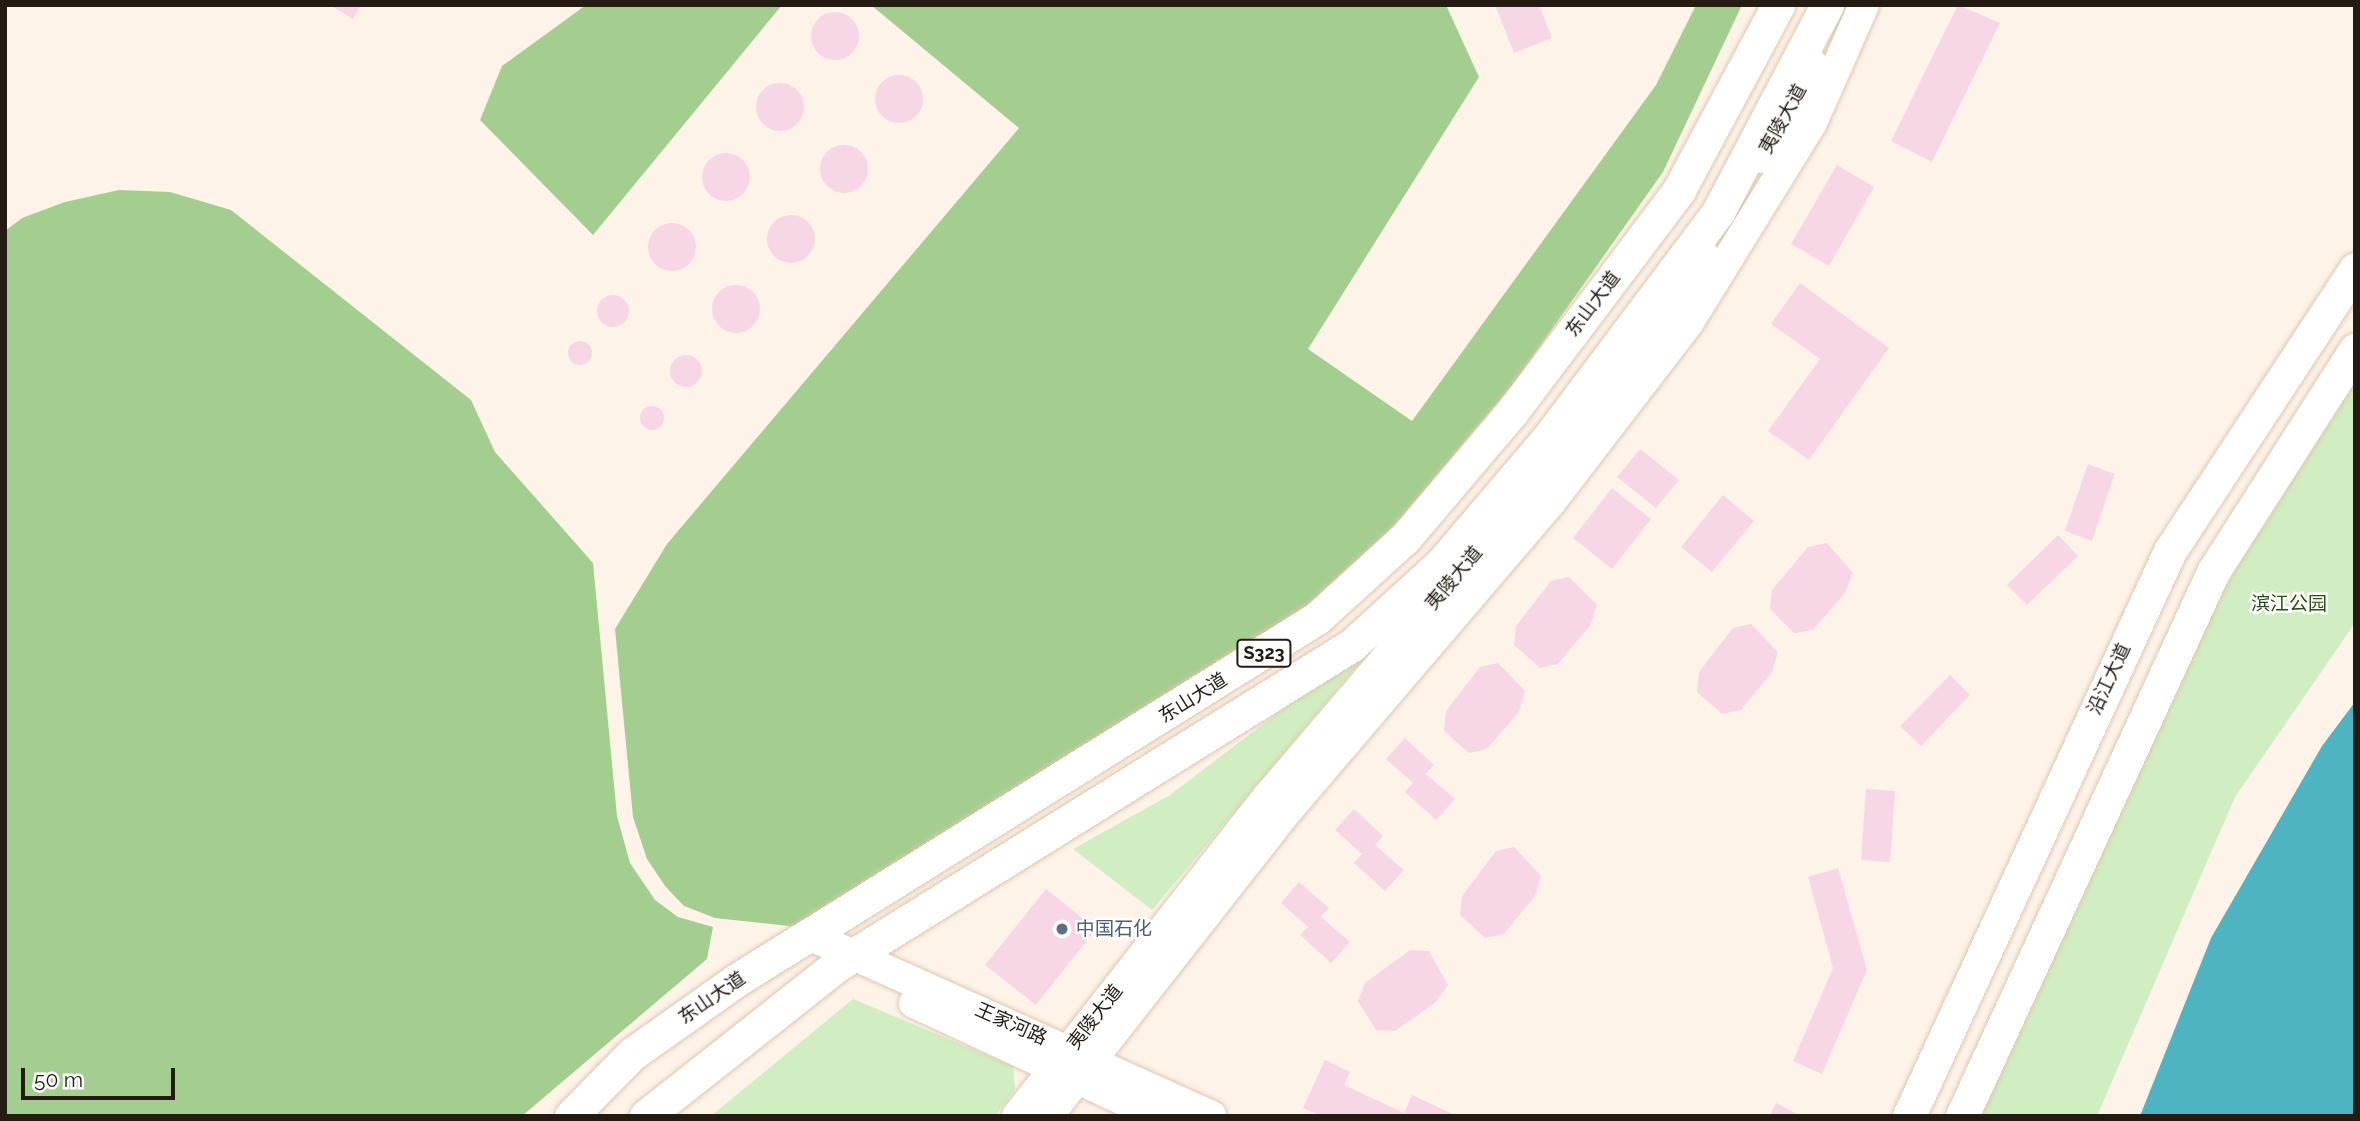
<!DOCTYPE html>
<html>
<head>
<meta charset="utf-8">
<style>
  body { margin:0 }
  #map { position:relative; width:2360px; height:1121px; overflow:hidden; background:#fdf3e9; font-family:Raleway,"Noto Sans SC",sans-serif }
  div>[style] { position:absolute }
  .green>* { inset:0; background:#d0eec1 }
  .forest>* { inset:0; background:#a4ce90 }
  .water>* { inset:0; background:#4fb4c1 }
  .building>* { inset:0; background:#f7d6e6 }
  .round { border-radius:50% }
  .roads { filter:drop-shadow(0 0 2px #dfc7ae) drop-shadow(0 0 2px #dfc7ae) }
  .secondary>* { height:30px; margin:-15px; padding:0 15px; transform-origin:15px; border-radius:15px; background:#fff }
  .primary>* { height:33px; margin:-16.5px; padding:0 16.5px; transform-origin:16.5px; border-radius:16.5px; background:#fff }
  .dots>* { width:19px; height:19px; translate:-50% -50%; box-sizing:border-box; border:4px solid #fff; border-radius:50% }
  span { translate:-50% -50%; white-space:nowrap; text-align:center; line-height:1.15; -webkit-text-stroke:5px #fff; paint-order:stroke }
  .shield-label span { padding:2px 5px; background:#fff; border:2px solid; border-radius:5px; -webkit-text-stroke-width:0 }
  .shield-label { font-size:18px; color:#241b12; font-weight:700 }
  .street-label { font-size:19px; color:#241b12 }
  .park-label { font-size:19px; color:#294f10 }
  .service-label { font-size:19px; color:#4e5e75 }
  .left { translate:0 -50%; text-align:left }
  .frame { position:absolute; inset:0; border:7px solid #241b12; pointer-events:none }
  .scale { position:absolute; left:21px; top:1068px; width:154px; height:32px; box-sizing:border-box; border:4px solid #241b12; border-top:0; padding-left:9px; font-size:21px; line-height:24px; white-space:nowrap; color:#241b12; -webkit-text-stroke:5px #fff; paint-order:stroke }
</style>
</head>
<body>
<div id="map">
  <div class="green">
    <div style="clip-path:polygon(2355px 377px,2355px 623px,2235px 797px,2097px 1116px,1977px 1116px,2178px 675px,2235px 566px)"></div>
    <div style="clip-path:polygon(1389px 628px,1152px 910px,1073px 849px,1170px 795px)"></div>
    <div style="clip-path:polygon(853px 999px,1013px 1066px,1015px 1090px,995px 1116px,711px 1116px)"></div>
  </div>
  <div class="forest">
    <div style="clip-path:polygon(586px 5px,782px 5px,593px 235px,480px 120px,502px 66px)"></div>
    <div style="clip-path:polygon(871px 5px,1446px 5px,1479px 77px,1308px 349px,1412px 421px,1656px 85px,1696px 5px,1742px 5px,1663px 172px,1514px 383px,1400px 519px,1313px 611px,807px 928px,715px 918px,684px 906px,665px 886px,647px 859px,633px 817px,615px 629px,667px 544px,1019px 128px)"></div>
    <div style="clip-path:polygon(119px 190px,170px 192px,231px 210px,471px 400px,495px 452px,593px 563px,617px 816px,630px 863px,655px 900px,678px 917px,713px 927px,707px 959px,522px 1116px,5px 1116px,5px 231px,22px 218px,65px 202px)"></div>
  </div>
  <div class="water">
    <div style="clip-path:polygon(2355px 702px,2355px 1116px,2140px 1116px,2211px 938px,2322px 746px)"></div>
  </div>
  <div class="building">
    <div style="clip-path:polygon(330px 5px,361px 5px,353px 19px)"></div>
    <div style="clip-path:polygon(1495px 5px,1539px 5px,1552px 38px,1514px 53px)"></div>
    <div style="clip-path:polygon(1958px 5px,2000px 23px,1932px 162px,1891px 141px)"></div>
    <div class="round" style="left:811px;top:12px;width:48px;height:48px"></div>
    <div class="round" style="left:875px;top:75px;width:48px;height:48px"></div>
    <div class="round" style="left:756px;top:83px;width:48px;height:48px"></div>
    <div class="round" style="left:820px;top:145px;width:48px;height:48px"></div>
    <div class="round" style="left:702px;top:153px;width:48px;height:48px"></div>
    <div style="clip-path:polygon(1837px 165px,1874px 187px,1829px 266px,1791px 244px)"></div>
    <div class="round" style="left:767px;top:215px;width:48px;height:48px"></div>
    <div class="round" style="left:648px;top:223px;width:48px;height:48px"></div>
    <div style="clip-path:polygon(1800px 283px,1889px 348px,1809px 460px,1768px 431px,1820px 359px,1771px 324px)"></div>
    <div class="round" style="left:712px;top:285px;width:48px;height:48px"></div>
    <div class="round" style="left:597px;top:295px;width:32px;height:32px"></div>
    <div class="round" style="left:568px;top:341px;width:24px;height:24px"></div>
    <div class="round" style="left:670px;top:355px;width:32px;height:32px"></div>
    <div class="round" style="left:640px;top:406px;width:24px;height:24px"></div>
    <div style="clip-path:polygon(1640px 449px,1679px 480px,1656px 508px,1617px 477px)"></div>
    <div style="clip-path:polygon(2088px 464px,2115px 474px,2092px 541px,2065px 531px)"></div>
    <div style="clip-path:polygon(1612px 488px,1651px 519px,1612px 569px,1573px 538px)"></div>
    <div style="clip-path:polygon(1723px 495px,1754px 521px,1712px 572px,1681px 547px)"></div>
    <div style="clip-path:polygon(2058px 535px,2078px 556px,2027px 605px,2007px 585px)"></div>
    <div style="clip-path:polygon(1827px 543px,1853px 573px,1845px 593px,1813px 630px,1794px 633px,1770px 609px,1772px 590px,1808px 547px)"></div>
    <div style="clip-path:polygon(1569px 577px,1597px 605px,1590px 626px,1558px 664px,1540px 668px,1514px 645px,1516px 626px,1551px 581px)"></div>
    <div style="clip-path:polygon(1751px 624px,1778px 652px,1772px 672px,1741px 710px,1722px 714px,1697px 692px,1699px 672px,1733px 628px)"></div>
    <div style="clip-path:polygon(1498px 663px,1525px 691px,1519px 712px,1487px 749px,1469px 753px,1444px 731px,1446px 711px,1480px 667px)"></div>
    <div style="clip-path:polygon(1950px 675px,1970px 695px,1921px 746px,1900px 726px)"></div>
    <div style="clip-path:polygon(1405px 738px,1434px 765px,1426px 774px,1455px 799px,1436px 820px,1405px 792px,1413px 783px,1386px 759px)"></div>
    <div style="clip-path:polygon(1866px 789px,1895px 791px,1890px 862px,1861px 860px)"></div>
    <div style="clip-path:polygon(1354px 809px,1383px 836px,1375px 845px,1404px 870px,1385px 891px,1354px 863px,1362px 854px,1335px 830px)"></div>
    <div style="clip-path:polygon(1514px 847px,1541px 876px,1535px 896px,1504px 934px,1485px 938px,1460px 915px,1462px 896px,1496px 851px)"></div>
    <div style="clip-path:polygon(1838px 868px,1867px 970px,1822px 1074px,1793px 1061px,1833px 968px,1808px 877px)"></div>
    <div style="clip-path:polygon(1299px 882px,1329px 908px,1321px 917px,1350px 942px,1331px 963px,1300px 935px,1308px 927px,1281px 903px)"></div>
    <div style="clip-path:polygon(1046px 889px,1096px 929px,1036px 1005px,985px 965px)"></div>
    <div style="clip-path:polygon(1410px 950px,1429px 951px,1448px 985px,1435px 1003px,1395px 1031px,1376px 1030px,1358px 1001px,1365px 983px)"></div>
    <div style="clip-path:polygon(1325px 1060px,1350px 1072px,1344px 1085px,1404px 1113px,1412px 1095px,1457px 1116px,1321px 1116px,1303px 1108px)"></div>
    <div style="clip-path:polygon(1776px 1103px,1801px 1116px,1770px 1116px)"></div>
  </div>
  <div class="roads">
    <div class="secondary">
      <div style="left:1762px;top:158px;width:107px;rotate:-62.2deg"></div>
      <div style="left:809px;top:935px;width:441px;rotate:24.2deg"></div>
      <div style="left:914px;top:1003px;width:268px;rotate:24.9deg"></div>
      <div style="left:1017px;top:1116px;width:408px;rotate:-51.9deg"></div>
      <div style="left:1269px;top:795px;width:405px;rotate:-49.5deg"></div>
      <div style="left:1532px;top:487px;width:225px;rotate:-52.6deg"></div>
      <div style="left:1669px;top:308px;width:64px;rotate:-57.8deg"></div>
      <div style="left:1048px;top:1116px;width:389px;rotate:-51.9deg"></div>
      <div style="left:1288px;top:810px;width:405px;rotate:-49.5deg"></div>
      <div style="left:1551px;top:502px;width:227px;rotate:-52.5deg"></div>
      <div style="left:1689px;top:322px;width:234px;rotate:-58.3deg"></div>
      <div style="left:1812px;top:123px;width:129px;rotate:-66.2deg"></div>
    </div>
    <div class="primary">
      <div style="left:571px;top:1116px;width:87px;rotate:-45.5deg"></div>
      <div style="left:632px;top:1054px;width:126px;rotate:-35.3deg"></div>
      <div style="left:735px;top:981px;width:686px;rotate:-31.95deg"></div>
      <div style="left:1317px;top:618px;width:119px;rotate:-42.3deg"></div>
      <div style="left:1405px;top:538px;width:165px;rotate:-49.7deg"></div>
      <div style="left:1512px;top:412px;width:278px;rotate:-53deg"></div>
      <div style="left:1679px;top:190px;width:210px;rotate:-61.8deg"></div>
      <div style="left:646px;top:1116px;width:242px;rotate:-38.3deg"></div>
      <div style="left:836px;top:966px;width:608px;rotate:-31.89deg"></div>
      <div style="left:1352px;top:645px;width:122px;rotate:-42.3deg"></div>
      <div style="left:1442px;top:563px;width:167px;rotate:-49.6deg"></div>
      <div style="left:1550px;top:436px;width:280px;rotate:-53.1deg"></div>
      <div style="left:1718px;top:212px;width:234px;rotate:-62.2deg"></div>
      <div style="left:1909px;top:1116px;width:622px;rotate:-65.21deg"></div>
      <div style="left:2170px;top:551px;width:337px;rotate:-56.7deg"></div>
      <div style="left:1962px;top:1116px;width:599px;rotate:-65.23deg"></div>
      <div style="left:2213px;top:572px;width:264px;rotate:-57.4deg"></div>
    </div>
  </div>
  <div class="dots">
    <div style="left:1062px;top:929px;background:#5c6f8a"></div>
  </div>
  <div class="shield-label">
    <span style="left:1264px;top:653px">S323</span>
  </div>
  <div class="street-label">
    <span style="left:1783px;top:119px;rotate:-61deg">夷陵大道</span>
    <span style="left:1593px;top:304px;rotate:-53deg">东山大道</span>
    <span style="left:1454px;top:578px;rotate:-50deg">夷陵大道</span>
    <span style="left:2109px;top:679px;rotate:-65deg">沿江大道</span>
    <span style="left:1193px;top:698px;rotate:-32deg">东山大道</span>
    <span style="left:712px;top:998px;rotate:-35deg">东山大道</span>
    <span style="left:1095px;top:1017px;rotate:-52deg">夷陵大道</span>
    <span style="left:1011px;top:1024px;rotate:24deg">王家河路</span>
  </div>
  <div class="park-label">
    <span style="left:2289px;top:604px">滨江公园</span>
  </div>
  <div class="service-label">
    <span class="left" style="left:1076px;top:929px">中国石化</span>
  </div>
  <div class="frame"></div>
  <div class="scale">50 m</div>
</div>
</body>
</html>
